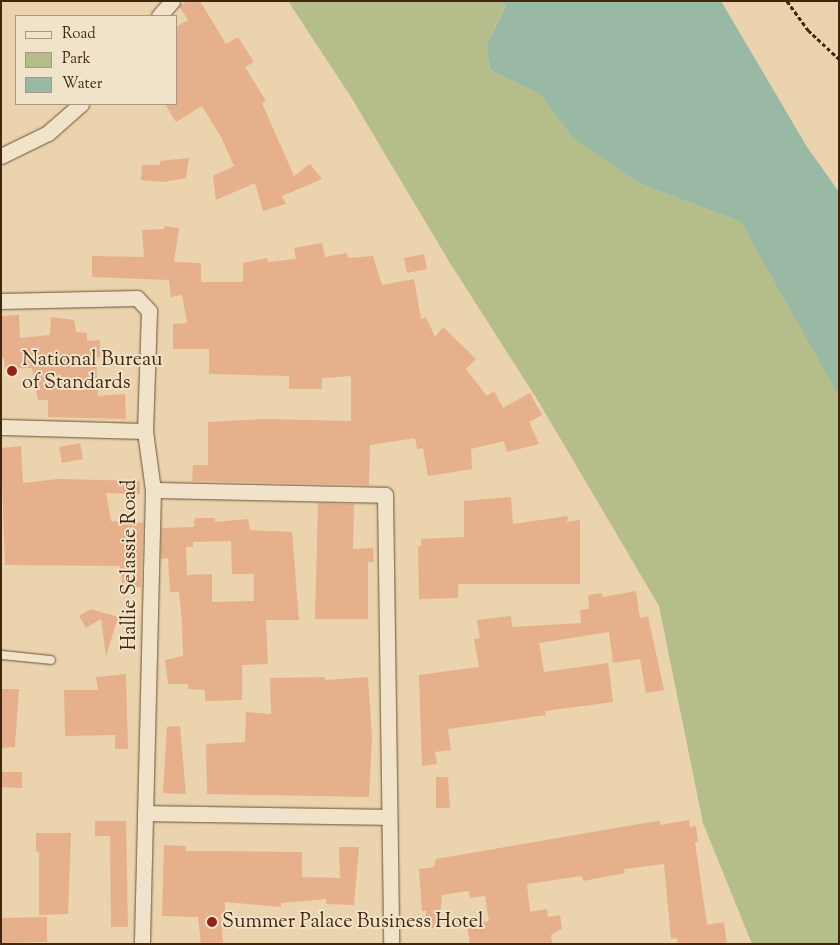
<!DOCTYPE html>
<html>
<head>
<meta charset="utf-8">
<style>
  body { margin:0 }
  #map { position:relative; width:840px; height:945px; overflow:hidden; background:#ead3ad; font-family:"Sorts Mill Goudy",serif }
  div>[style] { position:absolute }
  .green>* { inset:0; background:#b5bd8b }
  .water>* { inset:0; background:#99b9a5 }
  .building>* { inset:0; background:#e6b08c }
  .path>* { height:3px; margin-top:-1.5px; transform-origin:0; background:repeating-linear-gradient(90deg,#42270e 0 4px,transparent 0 6.5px) }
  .roads { filter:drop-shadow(0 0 1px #6c5236) drop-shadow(0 0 1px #6c5236) }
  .lane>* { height:8px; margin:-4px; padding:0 4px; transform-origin:4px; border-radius:4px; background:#f1e2ca }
  .street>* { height:15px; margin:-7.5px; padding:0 7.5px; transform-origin:7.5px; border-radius:7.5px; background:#f1e2ca }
  .dots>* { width:14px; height:14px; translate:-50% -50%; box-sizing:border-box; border:2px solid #f1e2ca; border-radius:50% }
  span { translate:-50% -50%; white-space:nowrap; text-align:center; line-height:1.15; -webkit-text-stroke:4px #f1e2ca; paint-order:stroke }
  .poi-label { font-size:20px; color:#42270e }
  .left { translate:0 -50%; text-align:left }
  .street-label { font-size:20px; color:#42270e }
  .frame { position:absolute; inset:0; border:2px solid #42270e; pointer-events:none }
  .legend { position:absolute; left:15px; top:15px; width:162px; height:90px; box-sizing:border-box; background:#f1e2ca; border:1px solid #ab977f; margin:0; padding:6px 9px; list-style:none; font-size:15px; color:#42270e }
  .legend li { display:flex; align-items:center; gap:10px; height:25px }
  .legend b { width:25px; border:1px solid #ab977f }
</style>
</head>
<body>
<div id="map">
  <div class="green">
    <div style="clip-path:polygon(288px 1px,498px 1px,506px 4px,486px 46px,490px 70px,540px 94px,571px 136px,638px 183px,741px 222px,796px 316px,839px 396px,839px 944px,752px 944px,703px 823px,659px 606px,540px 404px,450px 263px,351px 97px)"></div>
  </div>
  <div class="water">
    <div style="clip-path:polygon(498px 1px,721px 1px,807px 147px,839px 192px,839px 396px,741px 222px,638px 183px,571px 136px,540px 94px,490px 70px,486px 46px,506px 5px)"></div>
  </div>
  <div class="building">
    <div style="clip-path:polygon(188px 1px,200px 1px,226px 44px,238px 37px,254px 62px,245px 67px,266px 101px,262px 103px,294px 176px,310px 164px,322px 179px,282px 196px,286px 204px,263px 211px,255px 183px,216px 200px,213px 176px,234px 166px,221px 137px,202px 106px,176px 122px,165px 104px,176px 104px,176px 27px,188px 20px,179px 6px)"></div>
    <div style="clip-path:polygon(189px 158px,186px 178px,163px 182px,141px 180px,142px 165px,160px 165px,160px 161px)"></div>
    <div style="clip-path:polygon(165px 226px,179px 228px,174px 262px,201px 263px,201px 282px,243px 282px,243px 263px,267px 258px,268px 262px,296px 259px,294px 248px,322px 243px,325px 257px,347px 253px,348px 258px,373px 256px,382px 285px,414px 279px,421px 319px,426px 317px,435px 337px,443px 327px,476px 359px,466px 369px,487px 396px,494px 391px,503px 408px,530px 393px,542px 415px,529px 422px,539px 444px,507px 452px,504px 441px,471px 449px,472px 469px,428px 476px,423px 448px,417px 449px,415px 438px,370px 445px,369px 485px,192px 481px,193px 465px,208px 465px,208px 422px,264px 419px,351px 421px,351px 376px,322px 378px,322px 389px,289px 389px,289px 376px,209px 374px,209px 349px,173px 349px,173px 324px,187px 323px,182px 295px,171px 297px,169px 280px,92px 277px,92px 256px,144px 257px,142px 230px,164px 229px)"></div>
    <div style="clip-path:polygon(424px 254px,427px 269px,407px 273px,404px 258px)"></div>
    <div style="clip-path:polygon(19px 315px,20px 338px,50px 335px,51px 317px,74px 320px,76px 332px,87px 333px,87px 341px,100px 340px,100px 357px,96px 357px,98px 396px,125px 394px,126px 419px,48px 417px,48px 400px,38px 400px,32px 368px,5px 369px,4px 358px,1px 359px,1px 316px)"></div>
    <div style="clip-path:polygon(80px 443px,83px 459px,62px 463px,59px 447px)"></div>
    <div style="clip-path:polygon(21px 446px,23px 483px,59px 479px,140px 481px,140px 494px,106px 493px,111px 521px,143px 523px,141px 587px,123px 590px,120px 566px,5px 565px,1px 448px)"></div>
    <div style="clip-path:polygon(511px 497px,513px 524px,568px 516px,567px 522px,580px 520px,580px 584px,458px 584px,458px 598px,419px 599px,418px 546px,421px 546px,421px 539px,464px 537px,464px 501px)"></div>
    <div style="clip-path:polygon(318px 503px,354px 504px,353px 549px,373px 548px,374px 562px,368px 562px,368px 619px,315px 619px)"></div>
    <div style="clip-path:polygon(evenodd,195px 518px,215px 518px,215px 522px,248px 519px,250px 530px,292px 532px,299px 620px,266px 620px,268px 664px,242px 665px,242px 700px,205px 701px,205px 690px,188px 689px,188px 684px,168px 684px,165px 660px,183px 656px,182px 622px,179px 592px,170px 592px,168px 558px,161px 559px,161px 528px,194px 527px,195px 518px,231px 541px,232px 574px,254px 574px,254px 601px,212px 602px,212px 574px,187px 575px,186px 547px,193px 547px,193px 542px,231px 541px)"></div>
    <div style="clip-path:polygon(636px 591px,640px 618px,648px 616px,664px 690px,646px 693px,640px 659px,613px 663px,609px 632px,539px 643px,544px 672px,608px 663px,613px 702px,545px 711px,546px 715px,448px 729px,451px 750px,435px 752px,437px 764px,422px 766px,419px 675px,479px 667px,474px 639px,480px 638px,477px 620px,511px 616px,512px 627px,581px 623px,580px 610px,589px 609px,588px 595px,602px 593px,603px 597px)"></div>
    <div style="clip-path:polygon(91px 609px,118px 617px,106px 657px,101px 619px,86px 628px,79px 616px)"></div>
    <div style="clip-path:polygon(126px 674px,128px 749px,115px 749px,115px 735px,65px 736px,64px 690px,98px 690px,96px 677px)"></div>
    <div style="clip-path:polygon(325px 677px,325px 680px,368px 677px,372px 738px,369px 797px,207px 794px,206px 744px,245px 742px,246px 712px,271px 714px,270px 678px)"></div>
    <div style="clip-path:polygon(1px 689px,19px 689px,15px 747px,1px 748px)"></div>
    <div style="clip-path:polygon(180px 726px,186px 794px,163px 793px,167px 727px)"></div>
    <div style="clip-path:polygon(1px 772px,22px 772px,22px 788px,1px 787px)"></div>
    <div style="clip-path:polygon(436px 777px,448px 777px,450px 808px,436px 808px)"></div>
    <div style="clip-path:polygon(689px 820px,690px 827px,696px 826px,698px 842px,695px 842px,707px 925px,724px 922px,727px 944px,678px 944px,677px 938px,671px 939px,664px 864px,624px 869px,625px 873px,583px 881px,582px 876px,527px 884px,530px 912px,547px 909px,548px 917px,560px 915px,562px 929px,551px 935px,552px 944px,470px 944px,467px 925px,489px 921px,485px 896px,470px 898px,469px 891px,442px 895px,439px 928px,425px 928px,426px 911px,422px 911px,419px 869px,434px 867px,436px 859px,645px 823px,660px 821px,660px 825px)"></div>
    <div style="clip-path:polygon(95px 821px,126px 821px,128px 927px,111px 927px,110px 836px,95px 836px)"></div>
    <div style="clip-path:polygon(36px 833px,71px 833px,68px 914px,39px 915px,39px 852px,36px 851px)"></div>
    <div style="clip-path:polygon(164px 845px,186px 846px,186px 851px,302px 852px,302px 877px,340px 878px,339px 847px,359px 847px,354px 905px,326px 904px,326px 899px,281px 903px,281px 907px,225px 902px,225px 914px,221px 914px,223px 944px,201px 944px,198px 917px,162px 916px)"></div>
    <div style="clip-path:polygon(47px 917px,47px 942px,1px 943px,1px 918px)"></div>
  </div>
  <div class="path">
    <div style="left:787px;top:1px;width:36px;rotate:54deg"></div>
    <div style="left:808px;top:30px;width:42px;rotate:43.1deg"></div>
  </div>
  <div class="roads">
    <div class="lane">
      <div style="left:1px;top:655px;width:50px;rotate:5.7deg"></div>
    </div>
    <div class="street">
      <div style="left:159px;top:16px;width:20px;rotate:-49deg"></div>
      <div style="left:1px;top:156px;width:52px;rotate:-26.1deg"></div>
      <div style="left:48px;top:133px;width:44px;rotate:-41.3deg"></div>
      <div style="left:1px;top:301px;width:136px;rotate:-1.3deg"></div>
      <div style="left:137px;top:298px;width:18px;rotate:47deg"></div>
      <div style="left:149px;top:311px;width:120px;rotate:91.9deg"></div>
      <div style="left:145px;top:431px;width:60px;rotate:82.3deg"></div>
      <div style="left:153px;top:490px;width:454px;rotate:91.4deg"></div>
      <div style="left:1px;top:427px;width:144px;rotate:1.6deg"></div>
      <div style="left:153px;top:490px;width:232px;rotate:1.2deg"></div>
      <div style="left:385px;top:495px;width:449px;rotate:89.2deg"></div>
      <div style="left:145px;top:813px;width:242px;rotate:0.9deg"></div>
    </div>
  </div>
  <div class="dots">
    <div style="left:12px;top:371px;background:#8f2418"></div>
    <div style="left:212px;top:922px;background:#8f2418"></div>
  </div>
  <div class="poi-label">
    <span class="left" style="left:22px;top:372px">National Bureau<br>of Standards</span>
    <span class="left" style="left:222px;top:922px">Summer Palace Business Hotel</span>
  </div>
  <div class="street-label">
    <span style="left:130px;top:565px;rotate:-90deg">Hallie Selassie Road</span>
  </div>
  <div class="frame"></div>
  <ul class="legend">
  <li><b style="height:6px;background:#f1e2ca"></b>Road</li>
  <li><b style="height:14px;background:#b5bd8b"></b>Park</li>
  <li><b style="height:14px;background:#99b9a5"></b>Water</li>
  </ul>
</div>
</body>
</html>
